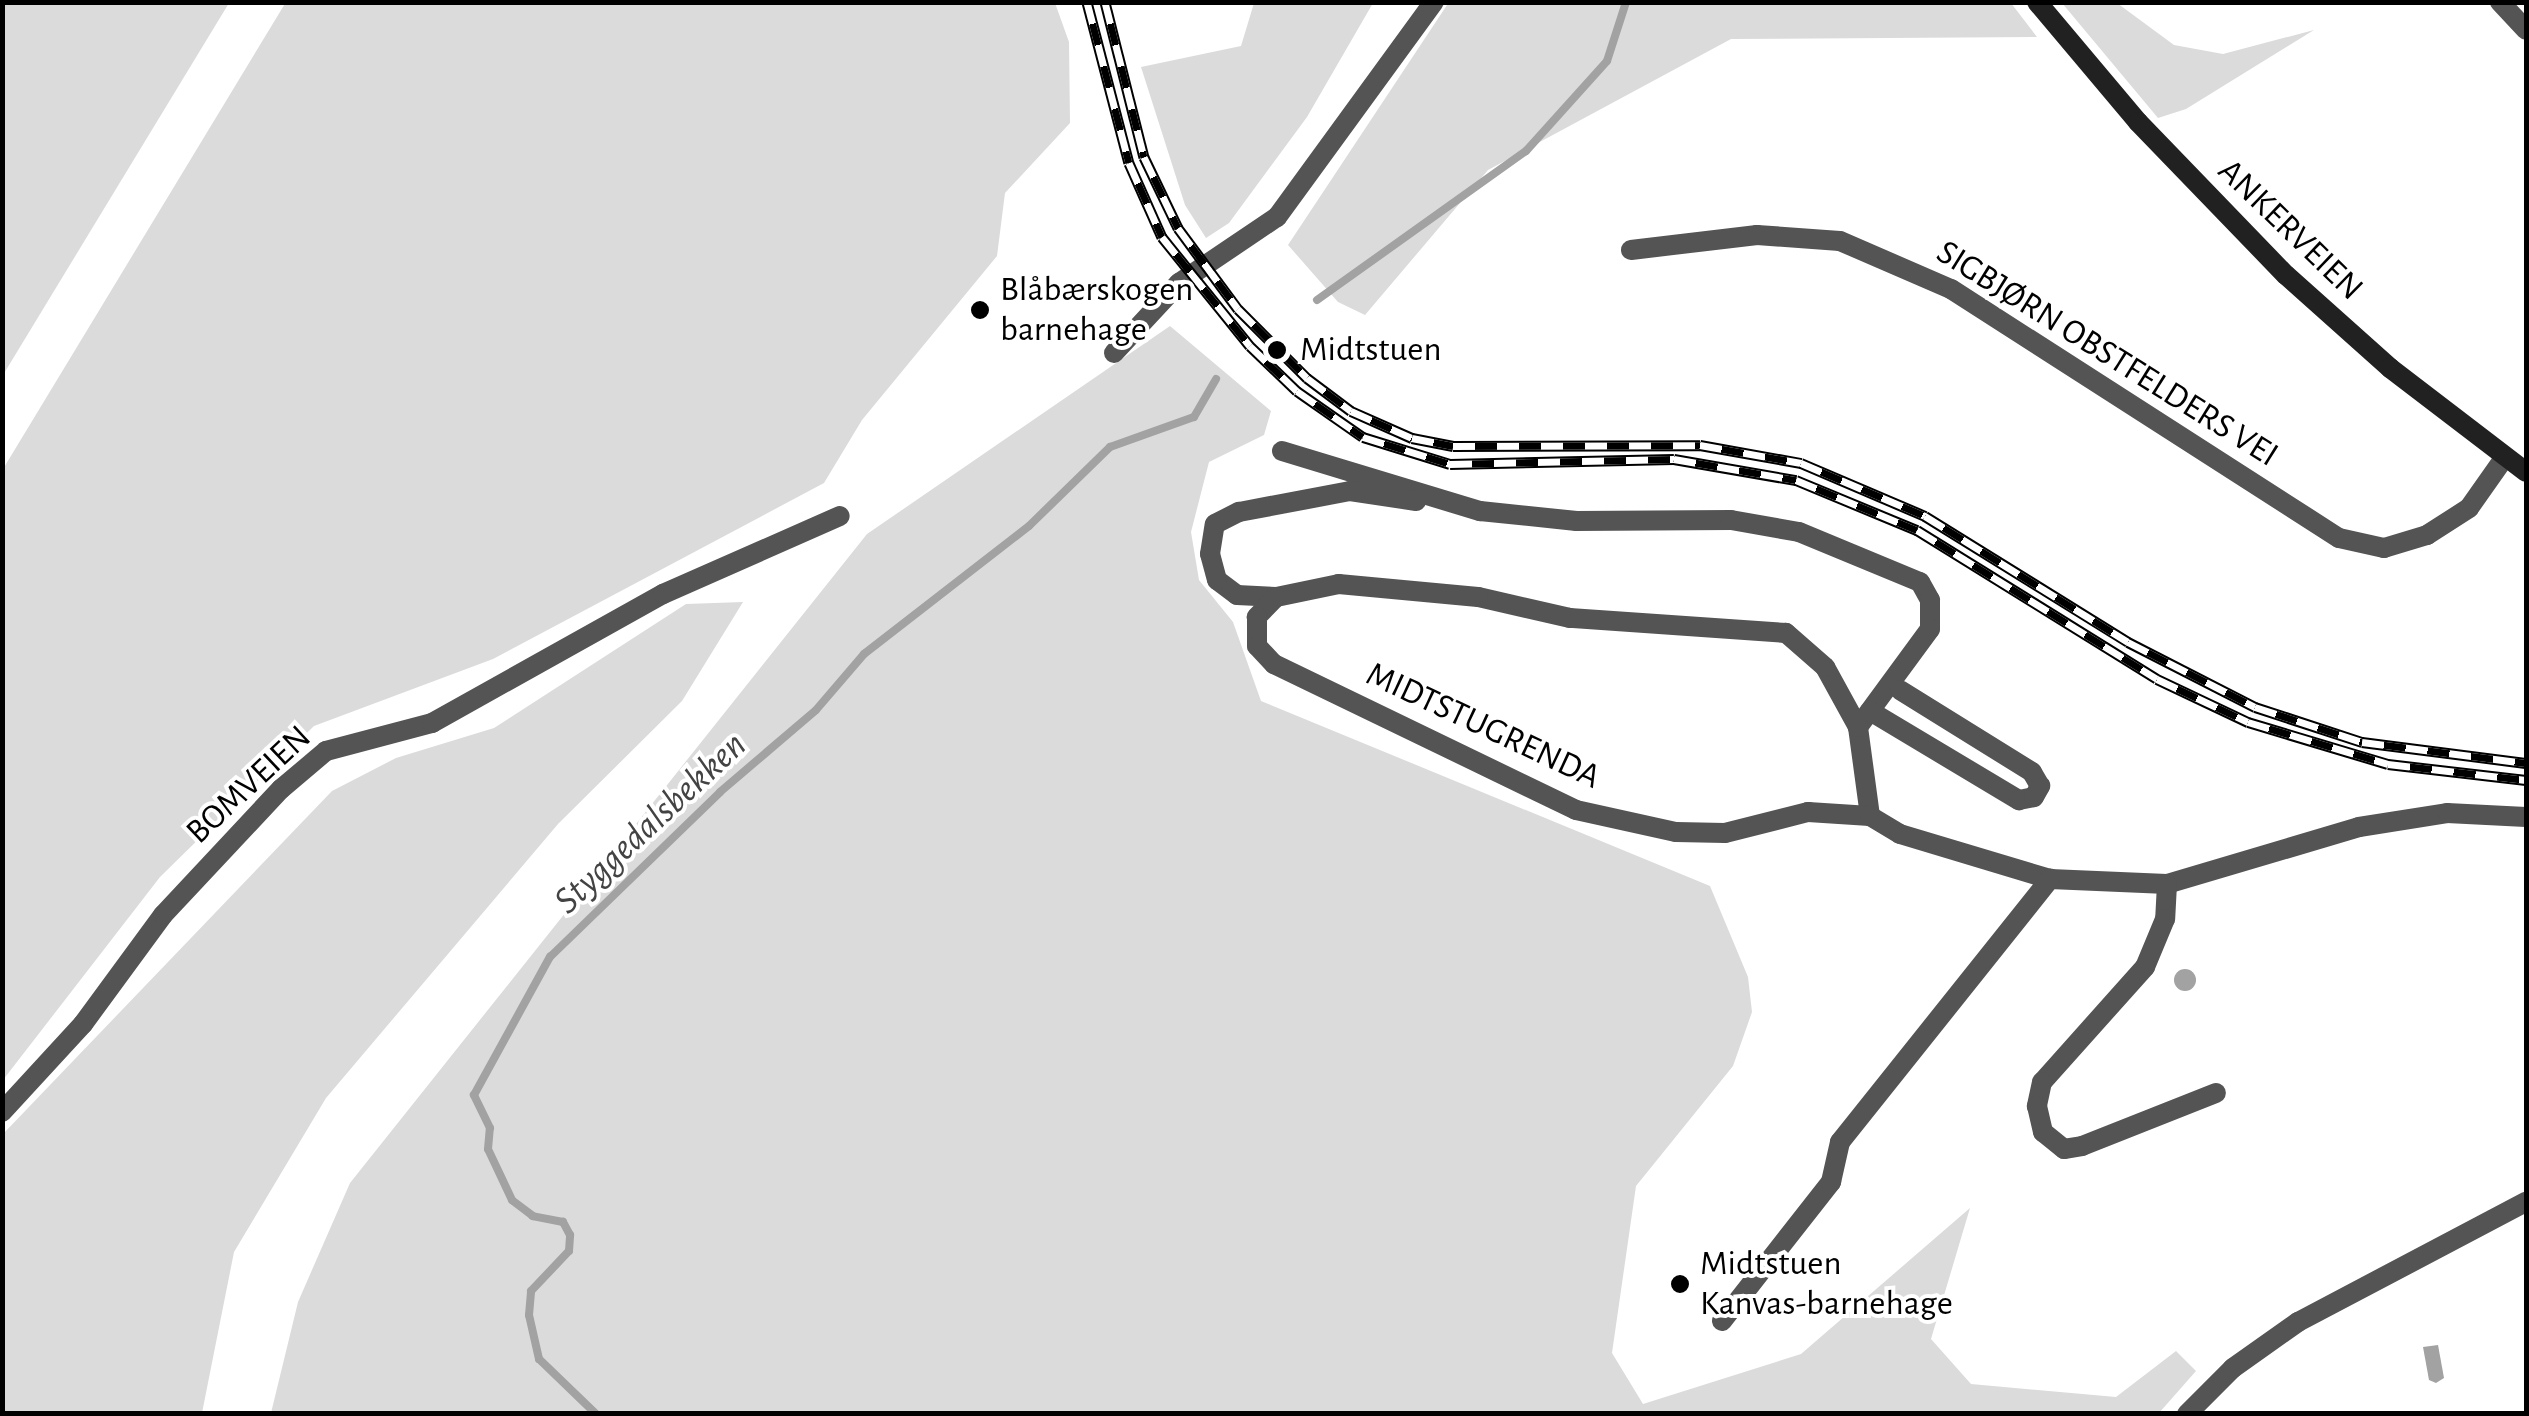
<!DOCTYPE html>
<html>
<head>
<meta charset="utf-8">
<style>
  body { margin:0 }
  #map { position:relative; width:2529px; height:1416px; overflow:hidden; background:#fff; font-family:"Alegreya Sans",sans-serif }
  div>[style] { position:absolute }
  .green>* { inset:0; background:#dbdbdb }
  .water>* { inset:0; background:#a2a2a2 }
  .round { border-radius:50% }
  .stream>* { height:8px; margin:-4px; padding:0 4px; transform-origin:4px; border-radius:4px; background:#a2a2a2 }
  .street>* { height:20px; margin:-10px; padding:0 10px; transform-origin:10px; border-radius:10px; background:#545454 }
  .secondary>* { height:20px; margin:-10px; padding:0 10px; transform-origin:10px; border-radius:10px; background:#212121 }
  .rail>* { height:11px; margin-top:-5.5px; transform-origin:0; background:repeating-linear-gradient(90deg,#fff 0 22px,#000 0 44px); box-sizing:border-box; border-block:2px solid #000 }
  .dots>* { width:28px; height:28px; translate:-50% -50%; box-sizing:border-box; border:5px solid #fff; border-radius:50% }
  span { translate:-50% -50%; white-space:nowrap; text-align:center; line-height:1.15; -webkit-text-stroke:8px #fff; paint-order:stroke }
  .street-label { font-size:35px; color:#000 }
  .poi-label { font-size:35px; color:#000 }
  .left { translate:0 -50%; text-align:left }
  .water-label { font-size:38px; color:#434343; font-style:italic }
  .frame { position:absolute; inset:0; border:5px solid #000; pointer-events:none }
</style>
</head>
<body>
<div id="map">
  <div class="green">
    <div style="clip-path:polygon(3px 2px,229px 3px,3px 375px,2px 3px)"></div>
    <div style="clip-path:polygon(286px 2px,1055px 3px,1069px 42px,1070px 123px,1005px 193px,997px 256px,862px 420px,824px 483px,493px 659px,314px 726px,160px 877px,3px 1080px,3px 469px)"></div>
    <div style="clip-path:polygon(1449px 2px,2011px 3px,2037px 37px,1731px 39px,1488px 170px,1365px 315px,1338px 302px,1288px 245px)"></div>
    <div style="clip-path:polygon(1254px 3px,1373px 3px,1307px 117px,1229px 223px,1206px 238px,1185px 205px,1141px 67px,1241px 46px)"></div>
    <div style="clip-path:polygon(2062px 3px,2117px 3px,2174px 45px,2223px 54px,2314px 30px,2186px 109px,2158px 118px)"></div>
    <div style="clip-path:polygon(1170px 326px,1271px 411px,1264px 435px,1209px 462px,1191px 532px,1199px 580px,1233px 622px,1261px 701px,1710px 886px,1748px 977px,1752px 1012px,1733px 1066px,1636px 1186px,1612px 1353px,1643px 1404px,1801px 1354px,1970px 1208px,1931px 1339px,1971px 1384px,2116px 1397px,2176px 1351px,2196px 1371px,2159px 1413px,271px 1413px,298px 1302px,350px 1183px,867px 534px)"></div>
    <div style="clip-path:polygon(743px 602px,682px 701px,558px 824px,326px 1098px,234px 1252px,202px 1413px,3px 1413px,3px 1134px,332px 791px,396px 758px,494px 728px,686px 604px)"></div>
  </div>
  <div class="water">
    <div class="round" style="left:2174px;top:969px;width:22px;height:22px"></div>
    <div style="clip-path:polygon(2438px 1345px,2444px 1378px,2436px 1383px,2429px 1380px,2423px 1347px)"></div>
  </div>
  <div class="stream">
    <div style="left:1317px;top:300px;width:257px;rotate:-35.5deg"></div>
    <div style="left:1526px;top:151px;width:121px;rotate:-48deg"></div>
    <div style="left:1607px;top:61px;width:62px;rotate:-72.1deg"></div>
    <div style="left:596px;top:1414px;width:79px;rotate:-136deg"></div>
    <div style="left:539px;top:1359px;width:45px;rotate:-102.8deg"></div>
    <div style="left:529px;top:1315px;width:24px;rotate:-85deg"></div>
    <div style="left:531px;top:1291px;width:55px;rotate:-46.5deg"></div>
    <div style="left:569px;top:1251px;width:16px;rotate:-86deg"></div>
    <div style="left:570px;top:1235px;width:15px;rotate:-118deg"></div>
    <div style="left:563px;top:1222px;width:31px;rotate:-169deg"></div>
    <div style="left:533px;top:1216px;width:26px;rotate:-143deg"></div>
    <div style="left:512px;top:1200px;width:56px;rotate:-115.2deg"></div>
    <div style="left:488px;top:1149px;width:21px;rotate:-85deg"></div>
    <div style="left:490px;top:1128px;width:37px;rotate:-116deg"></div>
    <div style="left:474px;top:1095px;width:158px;rotate:-61.2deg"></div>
    <div style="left:550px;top:957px;width:237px;rotate:-44.1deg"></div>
    <div style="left:720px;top:792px;width:126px;rotate:-40.5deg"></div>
    <div style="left:816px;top:710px;width:74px;rotate:-49.4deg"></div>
    <div style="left:864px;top:654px;width:209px;rotate:-37.8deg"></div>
    <div style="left:1029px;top:526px;width:113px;rotate:-44.3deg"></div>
    <div style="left:1110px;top:447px;width:89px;rotate:-19.7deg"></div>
    <div style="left:1194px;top:417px;width:44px;rotate:-59.9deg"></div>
  </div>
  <div class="street">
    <div style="left:2500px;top:2px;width:38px;rotate:47deg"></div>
    <div style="left:1631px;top:250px;width:127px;rotate:-6.8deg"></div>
    <div style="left:1757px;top:235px;width:83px;rotate:4.1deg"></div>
    <div style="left:1840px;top:241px;width:121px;rotate:23.4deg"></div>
    <div style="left:1951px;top:289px;width:461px;rotate:32.7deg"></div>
    <div style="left:2339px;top:538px;width:46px;rotate:12.5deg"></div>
    <div style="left:2384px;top:548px;width:45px;rotate:-16.8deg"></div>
    <div style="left:2427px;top:535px;width:50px;rotate:-32.7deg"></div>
    <div style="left:2469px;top:508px;width:62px;rotate:-54.8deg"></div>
    <div style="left:1114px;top:353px;width:96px;rotate:-47.1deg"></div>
    <div style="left:1179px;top:283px;width:118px;rotate:-34deg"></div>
    <div style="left:1277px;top:217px;width:266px;rotate:-53.9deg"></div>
    <div style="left:1282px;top:451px;width:207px;rotate:16.9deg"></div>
    <div style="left:1480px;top:511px;width:97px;rotate:5.9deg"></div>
    <div style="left:1576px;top:521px;width:155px;rotate:-0.4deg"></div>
    <div style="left:1731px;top:520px;width:69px;rotate:10deg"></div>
    <div style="left:1799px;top:532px;width:131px;rotate:22.5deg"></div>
    <div style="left:1920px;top:582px;width:21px;rotate:61deg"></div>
    <div style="left:1930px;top:600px;width:29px;rotate:90deg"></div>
    <div style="left:1930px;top:629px;width:122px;rotate:126.3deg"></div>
    <div style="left:1276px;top:597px;width:39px;rotate:-177deg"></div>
    <div style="left:1237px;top:595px;width:25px;rotate:-143deg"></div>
    <div style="left:1217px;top:580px;width:27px;rotate:-105deg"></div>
    <div style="left:1210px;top:554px;width:30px;rotate:-81deg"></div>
    <div style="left:1215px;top:524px;width:27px;rotate:-27deg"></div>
    <div style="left:1239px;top:512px;width:113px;rotate:-10.7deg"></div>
    <div style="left:1350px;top:491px;width:67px;rotate:8.6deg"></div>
    <div style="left:1870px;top:711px;width:174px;rotate:30.9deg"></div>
    <div style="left:2019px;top:800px;width:15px;rotate:-11deg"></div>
    <div style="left:2034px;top:797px;width:13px;rotate:-61deg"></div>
    <div style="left:2040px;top:786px;width:16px;rotate:-120deg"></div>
    <div style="left:2032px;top:772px;width:155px;rotate:-148.2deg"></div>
    <div style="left:1870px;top:816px;width:90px;rotate:-97.7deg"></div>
    <div style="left:1858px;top:727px;width:68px;rotate:-118.8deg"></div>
    <div style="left:1825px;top:667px;width:52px;rotate:-138.9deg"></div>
    <div style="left:1786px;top:633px;width:217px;rotate:-176deg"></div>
    <div style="left:1570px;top:618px;width:94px;rotate:-167.1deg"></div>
    <div style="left:1478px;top:597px;width:140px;rotate:-174.7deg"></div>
    <div style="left:1339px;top:584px;width:64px;rotate:168.3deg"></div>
    <div style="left:1276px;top:597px;width:28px;rotate:134deg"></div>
    <div style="left:1257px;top:617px;width:29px;rotate:90deg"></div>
    <div style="left:1257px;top:646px;width:25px;rotate:47deg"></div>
    <div style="left:1274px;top:664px;width:335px;rotate:25.8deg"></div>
    <div style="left:1576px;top:810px;width:102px;rotate:12.4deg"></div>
    <div style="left:1676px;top:832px;width:49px;rotate:1.2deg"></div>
    <div style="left:1725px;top:833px;width:86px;rotate:-14.2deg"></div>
    <div style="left:1808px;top:812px;width:62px;rotate:3.7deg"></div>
    <div style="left:1870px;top:816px;width:35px;rotate:31deg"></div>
    <div style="left:1900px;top:834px;width:157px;rotate:16.7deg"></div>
    <div style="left:2050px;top:879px;width:117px;rotate:2.4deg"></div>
    <div style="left:2167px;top:884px;width:200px;rotate:-16.5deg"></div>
    <div style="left:2359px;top:827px;width:89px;rotate:-9deg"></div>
    <div style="left:2447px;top:813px;width:79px;rotate:2.9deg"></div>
    <div style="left:2167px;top:884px;width:35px;rotate:93deg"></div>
    <div style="left:2165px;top:919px;width:52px;rotate:112.6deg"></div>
    <div style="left:2145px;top:967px;width:154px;rotate:131.8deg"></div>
    <div style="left:2042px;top:1082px;width:25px;rotate:102deg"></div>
    <div style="left:2037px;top:1106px;width:27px;rotate:77deg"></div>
    <div style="left:2043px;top:1132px;width:27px;rotate:39deg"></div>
    <div style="left:2064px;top:1149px;width:18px;rotate:-9deg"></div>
    <div style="left:2082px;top:1146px;width:144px;rotate:-21.6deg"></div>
    <div style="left:2px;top:1112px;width:120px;rotate:-47.4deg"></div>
    <div style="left:83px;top:1024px;width:135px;rotate:-53.7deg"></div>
    <div style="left:163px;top:915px;width:173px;rotate:-46.9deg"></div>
    <div style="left:281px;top:789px;width:59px;rotate:-40.2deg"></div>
    <div style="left:326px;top:751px;width:110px;rotate:-14.8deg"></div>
    <div style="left:432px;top:723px;width:265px;rotate:-29.2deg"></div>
    <div style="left:663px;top:594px;width:193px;rotate:-23.8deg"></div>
    <div style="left:1722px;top:1321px;width:177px;rotate:-51.9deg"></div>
    <div style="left:1831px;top:1182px;width:41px;rotate:-77.3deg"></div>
    <div style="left:1840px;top:1142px;width:337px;rotate:-51.4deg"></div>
    <div style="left:2187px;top:1414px;width:65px;rotate:-45deg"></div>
    <div style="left:2233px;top:1368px;width:80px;rotate:-35.3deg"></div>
    <div style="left:2298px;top:1322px;width:258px;rotate:-27.8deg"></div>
  </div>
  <div class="secondary">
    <div style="left:2037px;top:2px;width:157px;rotate:49.9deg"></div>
    <div style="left:2138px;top:122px;width:213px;rotate:46deg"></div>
    <div style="left:2286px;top:275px;width:140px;rotate:41.8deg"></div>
    <div style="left:2390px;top:368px;width:171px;rotate:37.4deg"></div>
  </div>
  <div class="rail">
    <div style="left:1087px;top:2px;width:166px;rotate:75.4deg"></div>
    <div style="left:1129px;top:163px;width:81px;rotate:66deg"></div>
    <div style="left:1162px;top:237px;width:140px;rotate:51.1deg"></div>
    <div style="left:1250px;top:346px;width:65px;rotate:43.8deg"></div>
    <div style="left:1297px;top:391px;width:80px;rotate:34.9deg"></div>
    <div style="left:1363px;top:437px;width:91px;rotate:17.2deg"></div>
    <div style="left:1450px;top:464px;width:224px;rotate:-1.3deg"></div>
    <div style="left:1674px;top:459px;width:124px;rotate:9.8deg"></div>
    <div style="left:1796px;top:480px;width:131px;rotate:22.5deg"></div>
    <div style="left:1917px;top:530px;width:282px;rotate:31.8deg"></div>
    <div style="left:2157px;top:679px;width:101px;rotate:25.3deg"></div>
    <div style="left:2248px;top:722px;width:146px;rotate:16.7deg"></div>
    <div style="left:2388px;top:764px;width:139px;rotate:6.6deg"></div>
    <div style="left:1105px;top:2px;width:160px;rotate:75.9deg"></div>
    <div style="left:1144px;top:157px;width:79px;rotate:64.4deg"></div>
    <div style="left:1178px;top:228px;width:101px;rotate:53.5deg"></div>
    <div style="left:1238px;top:309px;width:98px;rotate:45deg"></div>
    <div style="left:1307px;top:378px;width:55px;rotate:36.9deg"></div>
    <div style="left:1351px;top:411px;width:67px;rotate:23.9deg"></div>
    <div style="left:1412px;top:438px;width:42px;rotate:11deg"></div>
    <div style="left:1453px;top:446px;width:247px;rotate:-0.2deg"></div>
    <div style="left:1700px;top:445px;width:103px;rotate:10.1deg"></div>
    <div style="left:1801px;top:463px;width:135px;rotate:23.1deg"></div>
    <div style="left:1925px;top:516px;width:239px;rotate:31.8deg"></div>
    <div style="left:2128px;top:642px;width:143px;rotate:27.1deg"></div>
    <div style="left:2255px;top:707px;width:113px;rotate:18.1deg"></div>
    <div style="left:2362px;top:742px;width:165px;rotate:7.3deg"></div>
  </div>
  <div class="dots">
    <div style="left:980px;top:310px;background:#000"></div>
    <div style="left:1277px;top:350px;background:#000"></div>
    <div style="left:1680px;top:1284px;background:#000"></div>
  </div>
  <div class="street-label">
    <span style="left:2290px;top:230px;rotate:44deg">ANKERVEIEN</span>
    <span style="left:2107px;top:354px;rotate:32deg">SIGBJØRN OBSTFELDERS VEI</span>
    <span style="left:1483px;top:726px;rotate:25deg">MIDTSTUGRENDA</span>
    <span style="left:249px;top:785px;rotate:-43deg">BOMVEIEN</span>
  </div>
  <div class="poi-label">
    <span class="left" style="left:1000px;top:310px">Blåbærskogen<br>barnehage</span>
    <span class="left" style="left:1300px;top:350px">Midtstuen</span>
    <span class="left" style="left:1700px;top:1284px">Midtstuen<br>Kanvas-barnehage</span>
  </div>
  <div class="water-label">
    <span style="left:651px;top:824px;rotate:-43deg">Styggedalsbekken</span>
  </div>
  <div class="frame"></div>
</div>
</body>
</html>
